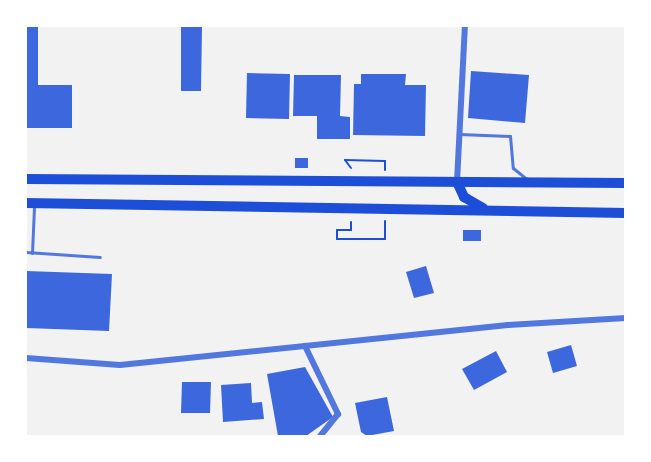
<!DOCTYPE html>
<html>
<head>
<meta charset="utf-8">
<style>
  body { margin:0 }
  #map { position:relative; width:651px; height:462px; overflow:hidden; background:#f2f2f2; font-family:Arial,sans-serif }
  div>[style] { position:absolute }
  .building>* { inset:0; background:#3d67dc }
  .path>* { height:2px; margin:-1px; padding:0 1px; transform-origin:1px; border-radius:1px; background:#1d4ed8 }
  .service>* { height:3px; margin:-1.5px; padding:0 1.5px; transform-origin:1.5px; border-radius:1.5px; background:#5277de }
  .minor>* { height:6px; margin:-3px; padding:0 3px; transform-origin:3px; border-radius:3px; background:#5277de }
  .trunk>* { height:10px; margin:-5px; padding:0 5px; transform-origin:5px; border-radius:5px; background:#1d4ed8 }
  span { translate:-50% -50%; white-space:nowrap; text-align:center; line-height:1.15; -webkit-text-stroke:5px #fff; paint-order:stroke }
  .frame { position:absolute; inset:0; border:27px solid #fff; pointer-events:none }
</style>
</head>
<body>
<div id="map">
  <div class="building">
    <div style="clip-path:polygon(26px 26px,38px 26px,38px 85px,72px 85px,72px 128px,26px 128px)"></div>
    <div style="clip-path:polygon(181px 26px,202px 26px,201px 91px,181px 91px)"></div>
    <div style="clip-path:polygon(471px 71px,529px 75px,525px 123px,468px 118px)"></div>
    <div style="clip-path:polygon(247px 73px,290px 74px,289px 119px,246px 118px)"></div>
    <div style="clip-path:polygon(361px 74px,406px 74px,405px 85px,426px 85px,425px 136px,353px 135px,354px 84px,361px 84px)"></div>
    <div style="clip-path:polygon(294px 75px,341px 75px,340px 116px,350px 117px,350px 139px,317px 139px,317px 116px,293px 116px)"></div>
    <div style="clip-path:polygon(295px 158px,308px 158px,308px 168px,295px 168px)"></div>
    <div style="clip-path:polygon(463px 230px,481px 230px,481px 241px,463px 241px)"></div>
    <div style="clip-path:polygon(426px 266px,434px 293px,414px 298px,406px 272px)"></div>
    <div style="clip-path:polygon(26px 271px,112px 274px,109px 331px,26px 328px)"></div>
    <div style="clip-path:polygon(571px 345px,577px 366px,553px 373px,547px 352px)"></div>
    <div style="clip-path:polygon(496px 351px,507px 372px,474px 390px,462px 369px)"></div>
    <div style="clip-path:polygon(305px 367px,333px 417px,306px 436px,278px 436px,267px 374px)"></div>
    <div style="clip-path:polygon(182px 382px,211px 382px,210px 413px,181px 413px)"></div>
    <div style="clip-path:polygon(251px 383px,252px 403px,262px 402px,264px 419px,223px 422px,221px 385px)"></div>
    <div style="clip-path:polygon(387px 397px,394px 431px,367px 436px,361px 432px,355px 403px)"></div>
  </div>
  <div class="path">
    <div style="left:351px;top:168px;width:10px;rotate:-127deg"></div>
    <div style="left:345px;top:160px;width:40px;rotate:1.4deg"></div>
    <div style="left:385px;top:161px;width:9px;rotate:90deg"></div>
    <div style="left:351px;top:222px;width:8px;rotate:90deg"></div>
    <div style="left:351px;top:230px;width:14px;rotate:180deg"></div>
    <div style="left:337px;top:230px;width:9px;rotate:90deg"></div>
    <div style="left:337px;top:239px;width:48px"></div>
    <div style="left:385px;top:239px;width:18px;rotate:-90deg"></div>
  </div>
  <div class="service">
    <div style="left:459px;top:134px;width:51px;rotate:2.2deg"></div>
    <div style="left:510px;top:136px;width:32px;rotate:85deg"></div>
    <div style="left:513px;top:168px;width:19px;rotate:39deg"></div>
    <div style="left:26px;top:252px;width:74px;rotate:3.9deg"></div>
    <div style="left:32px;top:253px;width:46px;rotate:-87.5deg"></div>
  </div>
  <div class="minor">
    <div style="left:457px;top:182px;width:156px;rotate:-87.1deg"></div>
    <div style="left:305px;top:346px;width:76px;rotate:64.1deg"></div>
    <div style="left:338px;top:414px;width:28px;rotate:129deg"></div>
    <div style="left:26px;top:358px;width:94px;rotate:4.3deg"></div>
    <div style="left:120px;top:365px;width:390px;rotate:-5.9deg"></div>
    <div style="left:508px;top:325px;width:118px;rotate:-3.4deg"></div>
  </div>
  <div class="trunk">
    <div style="left:26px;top:179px;width:600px;rotate:0.38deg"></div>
    <div style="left:457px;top:182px;width:17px;rotate:65deg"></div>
    <div style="left:464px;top:197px;width:22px;rotate:30deg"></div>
    <div style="left:26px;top:203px;width:600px;rotate:0.95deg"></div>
  </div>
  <div class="frame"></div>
</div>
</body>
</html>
